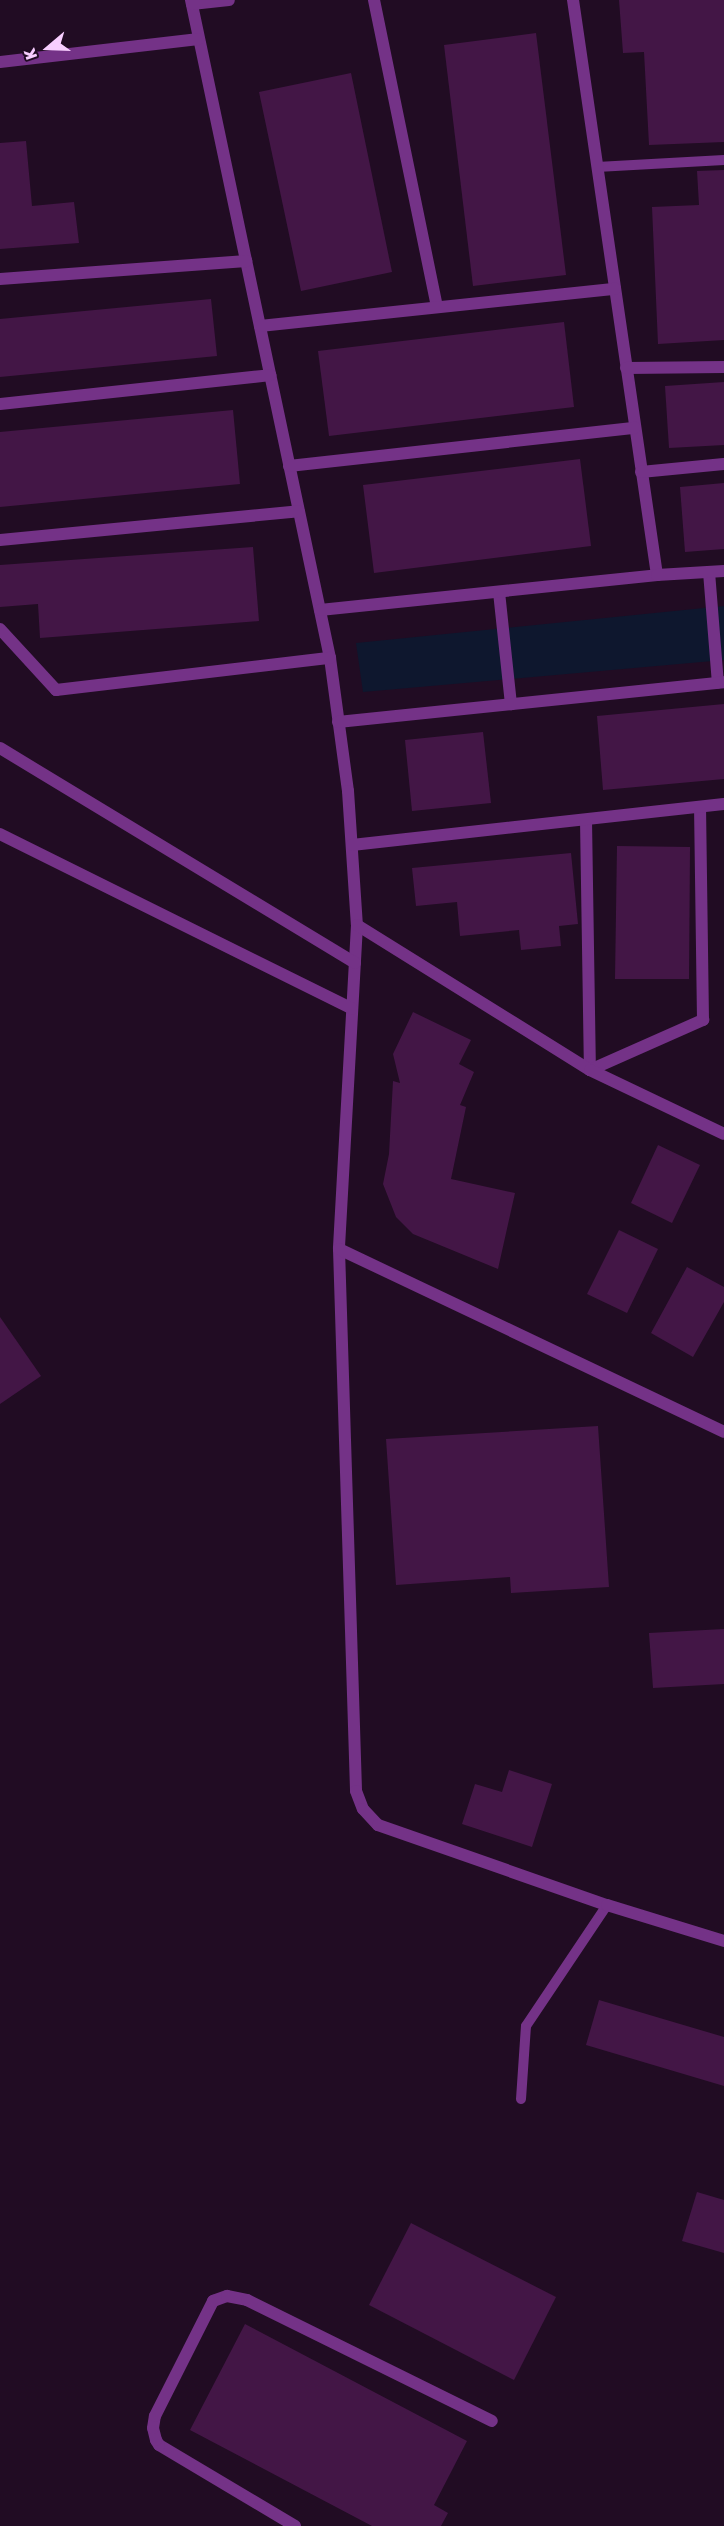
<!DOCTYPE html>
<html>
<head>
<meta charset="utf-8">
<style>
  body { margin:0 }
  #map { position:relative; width:724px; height:2526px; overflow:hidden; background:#210c23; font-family:Rubik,sans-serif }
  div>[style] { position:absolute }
  .green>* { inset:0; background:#0e172e }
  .building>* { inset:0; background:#431646 }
  .lane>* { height:10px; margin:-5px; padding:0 5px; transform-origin:5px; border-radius:5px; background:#743287 }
  .street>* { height:12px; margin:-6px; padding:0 6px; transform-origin:6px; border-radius:6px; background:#743287 }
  span { translate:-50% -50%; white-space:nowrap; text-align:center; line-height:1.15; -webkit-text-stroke:6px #210c23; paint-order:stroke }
  .north { position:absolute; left:18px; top:18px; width:60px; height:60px; -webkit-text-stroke:4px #210c23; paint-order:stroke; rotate:251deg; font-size:16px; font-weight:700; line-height:24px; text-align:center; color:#f8ceff }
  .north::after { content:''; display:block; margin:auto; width:21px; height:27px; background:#f8ceff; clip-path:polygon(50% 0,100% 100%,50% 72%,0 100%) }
</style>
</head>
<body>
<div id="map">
  <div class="green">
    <div style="clip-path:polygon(724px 606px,724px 660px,363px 692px,356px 643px)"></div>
  </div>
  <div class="building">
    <div style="clip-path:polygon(619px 0,724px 0,724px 142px,649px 145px,644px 52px,623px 53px)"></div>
    <div style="clip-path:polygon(536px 33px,566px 275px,473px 286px,444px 45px)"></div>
    <div style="clip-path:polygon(351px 73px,392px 272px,301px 291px,259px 92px)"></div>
    <div style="clip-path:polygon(26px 141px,32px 206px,74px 202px,79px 243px,0 249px,0 143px)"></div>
    <div style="clip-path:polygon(724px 170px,724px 340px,658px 344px,652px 207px,699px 205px,697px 171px)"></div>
    <div style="clip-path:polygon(211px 299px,217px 356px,0 377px,0 319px)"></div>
    <div style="clip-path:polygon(564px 322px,574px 407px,329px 436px,318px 351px)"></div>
    <div style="clip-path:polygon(724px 382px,724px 445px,669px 448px,665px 386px)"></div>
    <div style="clip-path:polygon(233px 410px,240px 484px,0 507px,0 432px)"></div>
    <div style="clip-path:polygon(580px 459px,591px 546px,374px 573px,363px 485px)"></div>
    <div style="clip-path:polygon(724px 483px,724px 549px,685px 552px,680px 487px)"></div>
    <div style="clip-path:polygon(253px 547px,259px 621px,40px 638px,38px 604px,0 607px,0 565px)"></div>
    <div style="clip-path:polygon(724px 704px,724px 779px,603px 790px,597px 716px)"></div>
    <div style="clip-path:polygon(483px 732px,491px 803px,412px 811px,405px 740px)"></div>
    <div style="clip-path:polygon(617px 846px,690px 847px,689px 979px,615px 979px)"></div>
    <div style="clip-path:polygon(571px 853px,578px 924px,559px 926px,561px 946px,521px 950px,519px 930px,460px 936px,457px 902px,416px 906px,412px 868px)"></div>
    <div style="clip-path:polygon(413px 1012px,471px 1040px,459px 1064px,474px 1072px,460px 1105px,466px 1107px,451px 1179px,515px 1193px,498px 1269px,413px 1234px,396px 1217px,383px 1184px,389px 1154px,393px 1081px,400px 1083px,393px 1054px)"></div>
    <div style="clip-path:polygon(658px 1145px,700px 1165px,672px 1223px,631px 1203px)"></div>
    <div style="clip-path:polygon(619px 1230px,658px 1249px,627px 1313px,587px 1294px)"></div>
    <div style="clip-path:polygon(687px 1267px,724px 1287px,724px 1302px,693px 1357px,651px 1333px)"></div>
    <div style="clip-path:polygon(0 1317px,41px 1376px,0 1404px)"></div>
    <div style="clip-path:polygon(598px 1426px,609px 1587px,511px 1593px,510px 1577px,396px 1585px,386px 1439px)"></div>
    <div style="clip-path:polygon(724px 1629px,724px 1684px,653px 1688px,649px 1633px)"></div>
    <div style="clip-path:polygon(509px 1770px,552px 1784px,532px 1847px,462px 1824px,475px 1784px,502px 1792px)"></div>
    <div style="clip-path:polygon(599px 2000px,724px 2037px,724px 2086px,586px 2045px)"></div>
    <div style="clip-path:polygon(697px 2192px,724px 2200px,724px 2253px,682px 2241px)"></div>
    <div style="clip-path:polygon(411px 2223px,556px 2297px,514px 2380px,369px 2305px)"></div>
    <div style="clip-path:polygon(245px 2324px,467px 2441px,434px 2505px,448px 2513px,441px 2526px,372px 2526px,190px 2430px)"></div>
  </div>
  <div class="lane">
    <div style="left:597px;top:167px;width:127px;rotate:-3.2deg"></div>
    <div style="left:521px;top:2099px;width:73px;rotate:-86.1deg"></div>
    <div style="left:526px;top:2026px;width:146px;rotate:-56.2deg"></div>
  </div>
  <div class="street">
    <div style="left:191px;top:0;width:673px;rotate:78.07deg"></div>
    <div style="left:330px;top:658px;width:134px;rotate:82.3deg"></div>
    <div style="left:348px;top:791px;width:134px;rotate:86.2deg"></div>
    <div style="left:357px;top:925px;width:324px;rotate:93.2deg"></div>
    <div style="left:339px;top:1249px;width:542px;rotate:88.2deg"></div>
    <div style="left:356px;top:1791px;width:19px;rotate:69deg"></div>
    <div style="left:363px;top:1809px;width:22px;rotate:47deg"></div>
    <div style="left:378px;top:1825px;width:243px;rotate:19.3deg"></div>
    <div style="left:607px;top:1905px;width:122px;rotate:17.1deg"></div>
    <div style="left:374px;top:0;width:313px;rotate:78.4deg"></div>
    <div style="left:573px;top:0;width:581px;rotate:81.69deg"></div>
    <div style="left:192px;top:4px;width:37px;rotate:-6deg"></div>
    <div style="left:0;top:62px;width:200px;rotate:-6.6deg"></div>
    <div style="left:0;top:279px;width:247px;rotate:-4.2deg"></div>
    <div style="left:260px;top:326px;width:357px;rotate:-6deg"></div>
    <div style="left:626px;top:368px;width:98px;rotate:-0.6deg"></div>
    <div style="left:0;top:404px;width:272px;rotate:-6.1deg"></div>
    <div style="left:289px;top:466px;width:348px;rotate:-6.3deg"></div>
    <div style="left:641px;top:472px;width:83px;rotate:-5.5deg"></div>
    <div style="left:0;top:540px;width:300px;rotate:-5.5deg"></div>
    <div style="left:709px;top:572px;width:111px;rotate:85.4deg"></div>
    <div style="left:499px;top:592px;width:113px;rotate:83.9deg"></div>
    <div style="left:320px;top:610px;width:339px;rotate:-5.9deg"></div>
    <div style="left:657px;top:575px;width:67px;rotate:-3.4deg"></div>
    <div style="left:0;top:629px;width:83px;rotate:47.4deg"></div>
    <div style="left:56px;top:690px;width:276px;rotate:-6.7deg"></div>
    <div style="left:338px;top:722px;width:388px;rotate:-5.9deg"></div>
    <div style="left:0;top:748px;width:415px;rotate:31.2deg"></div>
    <div style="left:586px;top:820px;width:250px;rotate:89.1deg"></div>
    <div style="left:590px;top:1070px;width:124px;rotate:-23.9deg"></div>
    <div style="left:703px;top:1020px;width:213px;rotate:-90.8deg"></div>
    <div style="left:0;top:834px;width:393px;rotate:26.4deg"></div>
    <div style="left:352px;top:845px;width:374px;rotate:-6.3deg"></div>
    <div style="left:357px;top:925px;width:274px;rotate:31.9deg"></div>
    <div style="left:590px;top:1070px;width:148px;rotate:25.5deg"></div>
    <div style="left:339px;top:1249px;width:426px;rotate:25.4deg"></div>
    <div style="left:295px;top:2526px;width:158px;rotate:-149.2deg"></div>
    <div style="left:159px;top:2445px;width:6px;rotate:-121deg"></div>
    <div style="left:156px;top:2440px;width:12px;rotate:-104deg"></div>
    <div style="left:153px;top:2428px;width:12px;rotate:-81deg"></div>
    <div style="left:155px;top:2416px;width:129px;rotate:-63.2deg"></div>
    <div style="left:213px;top:2301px;width:15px;rotate:-20deg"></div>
    <div style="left:227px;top:2296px;width:20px;rotate:11deg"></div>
    <div style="left:247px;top:2300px;width:273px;rotate:26.3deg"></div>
  </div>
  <div class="north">K</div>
</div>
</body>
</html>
